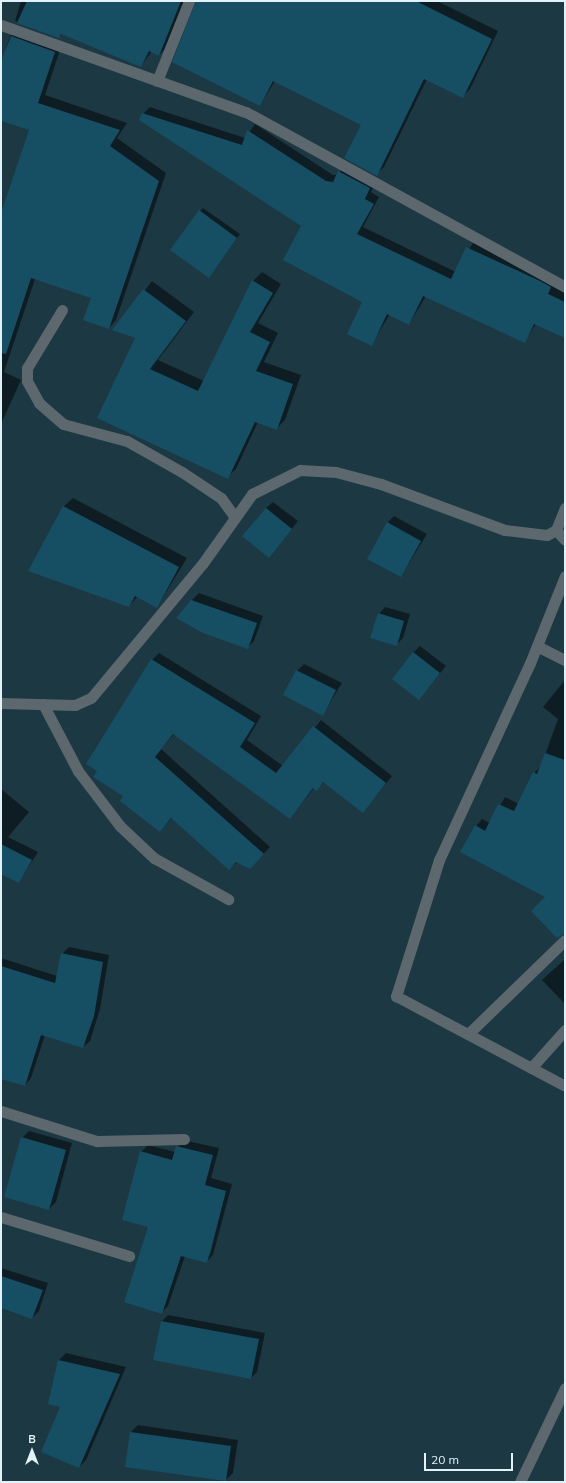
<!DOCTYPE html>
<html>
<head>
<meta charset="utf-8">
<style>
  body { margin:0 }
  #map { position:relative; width:566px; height:1483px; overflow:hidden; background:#1c3843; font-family:Mulish,sans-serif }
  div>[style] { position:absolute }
  .shadow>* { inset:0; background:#0007 }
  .building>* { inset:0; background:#164f64 }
  .service>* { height:11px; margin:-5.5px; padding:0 5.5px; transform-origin:5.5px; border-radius:5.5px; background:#5c686e }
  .minor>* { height:11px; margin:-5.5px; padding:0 5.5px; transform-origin:5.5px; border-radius:5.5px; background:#5c686e }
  span { translate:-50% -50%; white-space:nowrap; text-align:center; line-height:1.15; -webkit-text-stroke:4px #1c3843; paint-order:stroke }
  .frame { position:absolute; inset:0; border:2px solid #e2f2f9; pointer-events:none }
  .north { position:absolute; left:12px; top:1431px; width:40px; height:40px; -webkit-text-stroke:3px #1c3843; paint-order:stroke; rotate:0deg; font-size:11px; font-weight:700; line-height:16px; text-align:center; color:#e2f2f9 }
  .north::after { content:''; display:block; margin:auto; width:14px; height:18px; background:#e2f2f9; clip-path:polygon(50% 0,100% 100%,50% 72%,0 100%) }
  .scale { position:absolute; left:424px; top:1453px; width:89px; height:18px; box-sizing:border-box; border:2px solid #e2f2f9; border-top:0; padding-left:5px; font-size:12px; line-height:14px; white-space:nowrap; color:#e2f2f9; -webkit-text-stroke:3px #1c3843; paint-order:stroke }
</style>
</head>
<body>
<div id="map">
  <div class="shadow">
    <div style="clip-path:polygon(21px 1px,185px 1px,166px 48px,159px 55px,152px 51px,141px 66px,62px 34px,59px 37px,15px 21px)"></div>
    <div style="clip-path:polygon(199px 1px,437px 1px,498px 31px,470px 89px,463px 96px,427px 79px,384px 167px,376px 174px,362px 124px,275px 81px,260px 105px)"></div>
    <div style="clip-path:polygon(18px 28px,62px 44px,45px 95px,127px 123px,117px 138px,166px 173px,116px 320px,109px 328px,92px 297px,35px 279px,4px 372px,21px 380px,1px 424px,1px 218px,30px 130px,1px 120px,1px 64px,10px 36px)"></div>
    <div style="clip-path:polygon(150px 107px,245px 138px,255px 124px,333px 175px,337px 175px,346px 165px,376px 181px,371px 192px,379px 197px,363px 227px,456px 272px,474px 241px,565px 292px,565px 337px,536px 324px,524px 342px,426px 296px,409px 324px,390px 314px,371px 345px,363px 301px,303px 226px,143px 114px)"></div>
    <div style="clip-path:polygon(203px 208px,240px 234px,212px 273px,200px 211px)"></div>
    <div style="clip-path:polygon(262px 272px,281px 284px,258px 323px,278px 333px,264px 362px,301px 375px,285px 420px,277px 428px,258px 422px,236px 469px,227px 477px,98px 418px,136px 338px,114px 330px,152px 281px,194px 312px,158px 360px,204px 381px,253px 281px)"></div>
    <div style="clip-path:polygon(73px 498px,187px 558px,157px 607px,138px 596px,129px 606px,29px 570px,64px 506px)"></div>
    <div style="clip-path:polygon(273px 502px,298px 521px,275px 550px,266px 508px)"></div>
    <div style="clip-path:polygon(394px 516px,427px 534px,401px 576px,387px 523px)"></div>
    <div style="clip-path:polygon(199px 593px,263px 616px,254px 641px,247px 648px,192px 600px)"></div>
    <div style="clip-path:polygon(385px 607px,410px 614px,403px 638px,396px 645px,379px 614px)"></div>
    <div style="clip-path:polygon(420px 646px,446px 666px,419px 698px,413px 653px)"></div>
    <div style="clip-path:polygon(159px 653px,261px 716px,247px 740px,283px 766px,321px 720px,392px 776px,363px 812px,324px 782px,317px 789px,314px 788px,290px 818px,174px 734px,161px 749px,270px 847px,257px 861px,237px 862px,229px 869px,172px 818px,160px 831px,125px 796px,152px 660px)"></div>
    <div style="clip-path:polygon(304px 664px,342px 683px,323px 714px,297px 671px)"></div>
    <div style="clip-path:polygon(565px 680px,565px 933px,547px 896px,476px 826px,482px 819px,490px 823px,505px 797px,519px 804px,534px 773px,541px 766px,558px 719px,543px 707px)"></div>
    <div style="clip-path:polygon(1px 789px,29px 812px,8px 837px,38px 852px,19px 882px,1px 873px)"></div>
    <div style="clip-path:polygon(69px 947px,109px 955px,100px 1009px,90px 1041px,83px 1047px,45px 1035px,31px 1078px,25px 1085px,1px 1077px,1px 958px,57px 976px,62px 954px)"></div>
    <div style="clip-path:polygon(565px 959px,565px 1004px,542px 980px)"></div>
    <div style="clip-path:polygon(29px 1131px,72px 1143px,56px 1202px,49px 1209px,22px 1138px)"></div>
    <div style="clip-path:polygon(evenodd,183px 1140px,219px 1148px,211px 1178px,232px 1184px,213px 1255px,206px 1262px,185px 1256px,168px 1306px,161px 1313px,141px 1152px,148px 1145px,175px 1152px,183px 1140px,227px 1186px,210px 1255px,208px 1255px,227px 1186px)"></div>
    <div style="clip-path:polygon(1px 1268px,48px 1283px,39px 1311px,32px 1318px,1px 1307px)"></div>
    <div style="clip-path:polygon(168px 1315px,265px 1333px,257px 1372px,251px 1378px,154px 1359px,162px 1321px)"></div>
    <div style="clip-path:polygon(66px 1353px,126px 1367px,86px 1460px,79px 1467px,61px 1406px,49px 1403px,59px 1360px)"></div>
    <div style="clip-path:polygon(138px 1425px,238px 1440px,233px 1473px,226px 1480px,131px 1432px)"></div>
  </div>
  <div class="building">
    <div style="clip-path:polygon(27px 1px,181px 1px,159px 56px,149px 51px,141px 67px,61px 34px,59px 38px,17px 23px)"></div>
    <div style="clip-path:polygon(196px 1px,416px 1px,492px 39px,463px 98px,424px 79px,377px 176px,344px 158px,361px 125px,273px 81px,260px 106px,172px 62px)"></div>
    <div style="clip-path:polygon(11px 36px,55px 52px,38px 103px,120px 130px,110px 146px,159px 181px,109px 329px,83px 320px,91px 298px,31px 278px,6px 354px,1px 353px,1px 213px,29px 130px,1px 121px,1px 61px)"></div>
    <div style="clip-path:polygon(142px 113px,242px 145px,247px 130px,326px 181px,333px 182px,338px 171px,370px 188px,365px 199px,374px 204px,357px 234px,451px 279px,466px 247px,540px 281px,551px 287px,548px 294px,565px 302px,565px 338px,534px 324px,525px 343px,423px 296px,409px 325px,387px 314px,372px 346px,347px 334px,362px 302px,283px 260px,301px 226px,139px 120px)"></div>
    <div style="clip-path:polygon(199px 210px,237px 238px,209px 278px,170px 250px)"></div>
    <div style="clip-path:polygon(252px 280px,273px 293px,250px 332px,270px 342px,256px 371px,293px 384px,277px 430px,255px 422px,228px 479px,97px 418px,135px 338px,112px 330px,143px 289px,186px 321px,150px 369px,198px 391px)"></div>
    <div style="clip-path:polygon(63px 506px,179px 567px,157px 608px,135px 596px,129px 607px,28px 571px)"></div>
    <div style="clip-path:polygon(266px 508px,292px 529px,269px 558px,242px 536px)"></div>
    <div style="clip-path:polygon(387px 522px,421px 541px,401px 577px,367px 559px)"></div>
    <div style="clip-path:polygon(191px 600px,257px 623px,248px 649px,203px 633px,176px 618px)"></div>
    <div style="clip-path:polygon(378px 613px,404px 621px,397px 646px,370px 638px)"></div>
    <div style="clip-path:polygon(413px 652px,440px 673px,419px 700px,392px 679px)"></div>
    <div style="clip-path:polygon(151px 659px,255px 723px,240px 747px,276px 773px,313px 726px,386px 783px,363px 813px,323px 782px,317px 791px,313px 788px,290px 819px,173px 734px,155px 757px,264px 854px,250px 869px,236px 862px,229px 870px,171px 818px,160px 832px,120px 801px,123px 796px,93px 777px,97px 771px,86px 764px)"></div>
    <div style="clip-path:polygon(296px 670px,336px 690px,323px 716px,283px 695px)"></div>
    <div style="clip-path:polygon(545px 753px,565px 760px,565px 933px,557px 938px,531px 911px,545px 897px,460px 852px,475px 825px,485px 831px,498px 804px,514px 811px,533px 772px,537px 774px)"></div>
    <div style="clip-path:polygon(1px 844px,32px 860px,19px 883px,1px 874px)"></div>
    <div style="clip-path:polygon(61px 953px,103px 962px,94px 1016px,83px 1048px,41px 1035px,25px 1086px,1px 1079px,1px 966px,55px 983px)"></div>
    <div style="clip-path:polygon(21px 1137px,66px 1150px,49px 1210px,4px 1197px)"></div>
    <div style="clip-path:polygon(176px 1146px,213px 1155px,205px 1185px,226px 1191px,207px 1263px,181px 1256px,162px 1314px,124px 1302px,148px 1227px,122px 1220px,140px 1151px,172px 1160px)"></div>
    <div style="clip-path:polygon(1px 1276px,43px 1290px,32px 1319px,1px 1308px)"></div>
    <div style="clip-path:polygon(161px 1321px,259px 1339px,251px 1379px,153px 1360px)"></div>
    <div style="clip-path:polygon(58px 1360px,120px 1374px,79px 1468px,41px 1452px,60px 1407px,48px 1404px)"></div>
    <div style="clip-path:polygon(130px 1432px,231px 1446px,226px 1481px,125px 1467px)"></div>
  </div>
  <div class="service">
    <div style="left:62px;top:310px;width:68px;rotate:121.1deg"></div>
    <div style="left:27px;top:368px;width:13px;rotate:90deg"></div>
    <div style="left:27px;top:381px;width:25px;rotate:61deg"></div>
    <div style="left:39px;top:403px;width:32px;rotate:41deg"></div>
    <div style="left:63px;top:424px;width:66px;rotate:14.9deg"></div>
    <div style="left:127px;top:441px;width:63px;rotate:29.4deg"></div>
    <div style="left:182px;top:472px;width:47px;rotate:33.7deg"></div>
    <div style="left:221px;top:498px;width:22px;rotate:54deg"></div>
    <div style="left:1px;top:703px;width:74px;rotate:1.5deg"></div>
    <div style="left:75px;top:705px;width:17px;rotate:-24deg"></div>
    <div style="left:91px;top:698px;width:175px;rotate:-50.3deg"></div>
    <div style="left:203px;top:563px;width:85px;rotate:-54.6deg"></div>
    <div style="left:252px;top:494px;width:54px;rotate:-26.6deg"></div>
    <div style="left:300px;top:470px;width:36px;rotate:3deg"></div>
    <div style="left:336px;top:472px;width:47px;rotate:14.9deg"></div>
    <div style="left:381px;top:484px;width:132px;rotate:20.4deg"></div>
    <div style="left:505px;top:530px;width:42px;rotate:6.8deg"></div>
    <div style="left:547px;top:535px;width:10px;rotate:-29deg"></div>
    <div style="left:556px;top:530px;width:13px;rotate:48deg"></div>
    <div style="left:531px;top:1068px;width:51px;rotate:-48.2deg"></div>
  </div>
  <div class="minor">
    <div style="left:1px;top:25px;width:260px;rotate:19.6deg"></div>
    <div style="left:246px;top:112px;width:364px;rotate:28.7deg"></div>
    <div style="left:157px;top:81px;width:86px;rotate:-68.2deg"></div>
    <div style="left:556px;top:530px;width:24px;rotate:-68deg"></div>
    <div style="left:565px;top:576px;width:94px;rotate:111.9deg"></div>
    <div style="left:530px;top:663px;width:217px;rotate:114.8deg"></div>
    <div style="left:439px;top:860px;width:143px;rotate:107.5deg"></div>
    <div style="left:396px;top:996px;width:191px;rotate:28deg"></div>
    <div style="left:537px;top:646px;width:31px;rotate:27deg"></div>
    <div style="left:43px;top:704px;width:76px;rotate:62.4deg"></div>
    <div style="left:78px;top:771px;width:69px;rotate:52.6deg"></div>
    <div style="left:120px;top:826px;width:47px;rotate:43.3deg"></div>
    <div style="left:154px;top:858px;width:85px;rotate:29deg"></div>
    <div style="left:468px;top:1034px;width:135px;rotate:-44.1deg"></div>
    <div style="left:1px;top:1111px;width:101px;rotate:17.4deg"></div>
    <div style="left:97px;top:1141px;width:87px;rotate:-1.3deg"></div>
    <div style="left:1px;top:1217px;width:134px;rotate:16.9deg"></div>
    <div style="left:520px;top:1482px;width:104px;rotate:-64.4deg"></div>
  </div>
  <div class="frame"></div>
  <div class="north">B</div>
  <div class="scale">20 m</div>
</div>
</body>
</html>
